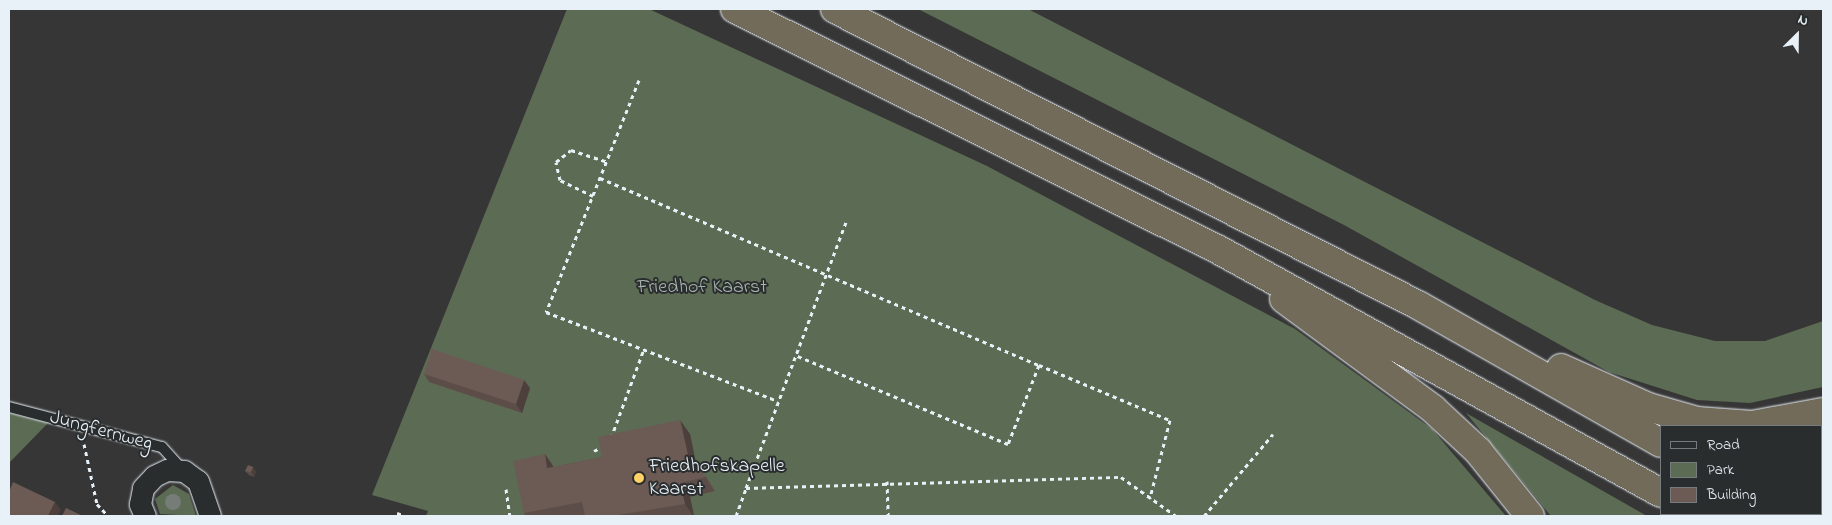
<!DOCTYPE html>
<html>
<head>
<meta charset="utf-8">
<style>
  body { margin:0 }
  #map { position:relative; width:1832px; height:525px; overflow:hidden; background:#373636; font-family:"Indie Flower",sans-serif }
  div>[style] { position:absolute }
  .green>* { inset:0; background:#5c6b53 }
  .path>* { height:3px; margin-top:-1.5px; transform-origin:0; background:repeating-linear-gradient(90deg,#e8f1f8 0 4px,transparent 0 8px) }
  .roads { filter:drop-shadow(0 0 1px #e8f1f8) drop-shadow(0 0 1px #e8f1f8) }
  .service>* { height:10px; margin:-5px; padding:0 5px; transform-origin:5px; border-radius:5px; background:#2a2d2e }
  .minor>* { height:21px; margin:-10.5px; padding:0 10.5px; transform-origin:10.5px; border-radius:10.5px; background:#2a2d2e }
  .motorway>* { height:28px; margin:-14px; padding:0 14px; transform-origin:14px; border-radius:14px; background:#736b5a }
  .trees>* { width:16px; height:16px; margin:-8px; border-radius:50%; background:#767c78 }
  .wall>* { inset:0; background:#5d4d49 }
  .shaded-wall>* { inset:0; background:#4c3f3c }
  .building>* { inset:0; background:#6c5a55 }
  .dots>* { width:14px; height:14px; translate:-50% -50%; box-sizing:border-box; border:2px solid #2a2d2e; border-radius:50% }
  span { translate:-50% -50%; white-space:nowrap; text-align:center; line-height:1.15; -webkit-text-stroke:4px #2a2d2e; paint-order:stroke }
  .park-label { font-size:20px; color:#a9b5ae }
  .street-label { font-size:20px; color:#e8f1f8 }
  .poi-label { font-size:20px; color:#e8f1f8 }
  .left { translate:0 -50%; text-align:left }
  .frame { position:absolute; inset:0; border:10px solid #e8f1f8; pointer-events:none }
  .legend { position:absolute; left:1660px; top:425px; width:162px; height:90px; box-sizing:border-box; background:#2a2d2e; border:1px solid #767b7f; margin:0; padding:6px 9px; list-style:none; font-size:15px; color:#e8f1f8 }
  .legend li { display:flex; align-items:center; gap:10px; height:25px }
  .legend b { width:25px; border:1px solid #767b7f }
  .north { position:absolute; left:1772px; top:10px; width:50px; height:50px; -webkit-text-stroke:4px #2a2d2e; paint-order:stroke; rotate:23deg; font-size:14px; font-weight:700; line-height:20px; text-align:center; color:#e8f1f8 }
  .north::after { content:''; display:block; margin:auto; width:18px; height:22px; background:#e8f1f8; clip-path:polygon(50% 0,100% 100%,50% 72%,0 100%) }
</style>
</head>
<body>
<div id="map">
  <div class="green">
    <div style="clip-path:polygon(567px 9px,649px 9px,987px 166px,1295px 329px,1432px 429px,1506px 516px,426px 516px,428px 511px,372px 495px)"></div>
    <div style="clip-path:polygon(918px 9px,1028px 9px,1595px 300px,1652px 325px,1715px 341px,1765px 341px,1823px 321px,1823px 387px,1750px 403px,1697px 400px,1609px 372px,1344px 225px)"></div>
    <div style="clip-path:polygon(9px 413px,48px 423px,9px 463px)"></div>
    <div style="clip-path:polygon(1466px 413px,1647px 516px,1551px 516px)"></div>
    <div style="clip-path:polygon(1823px 423px,1823px 504px,1821px 502px)"></div>
    <div style="clip-path:polygon(173px 485px,189px 494px,196px 516px,160px 514px,155px 499px)"></div>
  </div>
  <div class="path">
    <div style="left:639px;top:80px;width:250px;rotate:111.8deg"></div>
    <div style="left:546px;top:312px;width:248px;rotate:21deg"></div>
    <div style="left:600px;top:178px;width:477px;rotate:23.1deg"></div>
    <div style="left:1039px;top:365px;width:85px;rotate:111.4deg"></div>
    <div style="left:1008px;top:444px;width:231px;rotate:-157.3deg"></div>
    <div style="left:593px;top:196px;width:37px;rotate:-154deg"></div>
    <div style="left:560px;top:180px;width:18px;rotate:-103deg"></div>
    <div style="left:556px;top:162px;width:19px;rotate:-39deg"></div>
    <div style="left:571px;top:150px;width:38px;rotate:18deg"></div>
    <div style="left:1039px;top:365px;width:142px;rotate:22.8deg"></div>
    <div style="left:1170px;top:420px;width:81px;rotate:104.4deg"></div>
    <div style="left:611px;top:438px;width:95px;rotate:-69.7deg"></div>
    <div style="left:84px;top:444px;width:61px;rotate:77.8deg"></div>
    <div style="left:97px;top:504px;width:16px;rotate:47deg"></div>
    <div style="left:594px;top:451px;width:9px;rotate:-27deg"></div>
    <div style="left:887px;top:481px;width:35px;rotate:88deg"></div>
    <div style="left:746px;top:488px;width:284px;rotate:-69.4deg"></div>
    <div style="left:506px;top:489px;width:27px;rotate:82deg"></div>
    <div style="left:397px;top:513px;width:9px;rotate:21deg"></div>
    <div style="left:736px;top:516px;width:30px;rotate:-70deg"></div>
    <div style="left:746px;top:488px;width:375px;rotate:-1.7deg"></div>
    <div style="left:1121px;top:477px;width:67px;rotate:35.3deg"></div>
    <div style="left:1204px;top:516px;width:107px;rotate:-49.9deg"></div>
  </div>
  <div class="roads">
    <div class="service">
      <div style="left:9px;top:407px;width:158px;rotate:14.7deg"></div>
      <div style="left:162px;top:447px;width:31px;rotate:48deg"></div>
    </div>
    <div class="minor">
      <div style="left:145px;top:516px;width:13px;rotate:-113deg"></div>
      <div style="left:140px;top:504px;width:16px;rotate:-79deg"></div>
      <div style="left:143px;top:488px;width:16px;rotate:-47deg"></div>
      <div style="left:154px;top:476px;width:14px;rotate:-25deg"></div>
      <div style="left:167px;top:470px;width:17px;rotate:3deg"></div>
      <div style="left:184px;top:471px;width:17px;rotate:36deg"></div>
      <div style="left:198px;top:481px;width:37px;rotate:71deg"></div>
    </div>
    <div class="motorway">
      <div style="left:735px;top:9px;width:541px;rotate:26.47deg"></div>
      <div style="left:1219px;top:250px;width:504px;rotate:28.8deg"></div>
      <div style="left:835px;top:9px;width:654px;rotate:26.92deg"></div>
      <div style="left:1418px;top:305px;width:279px;rotate:29.6deg"></div>
      <div style="left:1284px;top:299px;width:185px;rotate:36.4deg"></div>
      <div style="left:1433px;top:409px;width:62px;rotate:43deg"></div>
      <div style="left:1478px;top:451px;width:83px;rotate:51.3deg"></div>
      <div style="left:1561px;top:368px;width:95px;rotate:24.1deg"></div>
      <div style="left:1648px;top:407px;width:51px;rotate:15.9deg"></div>
      <div style="left:1697px;top:421px;width:55px;rotate:4.2deg"></div>
      <div style="left:1752px;top:425px;width:72px;rotate:-10.4deg"></div>
      <div style="left:1698px;top:514px;width:4px;rotate:27deg"></div>
      <div style="left:1783px;top:514px;width:4px;rotate:27deg"></div>
    </div>
  </div>
  <div class="trees">
    <div style="left:173px;top:502px"></div>
  </div>
  <div class="wall">
    <div style="clip-path:polygon(424px 374px,530px 388px,522px 413px,429px 382px)"></div>
    <div style="clip-path:polygon(690px 434px,697px 469px,706px 477px,715px 491px,690px 497px,694px 516px,526px 516px,524px 513px,545px 454px,554px 467px,602px 457px)"></div>
    <div style="clip-path:polygon(253px 467px,256px 472px,254px 477px,249px 475px,245px 471px)"></div>
  </div>
  <div class="shaded-wall">
    <div style="clip-path:polygon(524px 380px,530px 388px,522px 413px,516px 404px)"></div>
    <div style="clip-path:polygon(680px 420px,690px 434px,698px 473px,689px 459px)"></div>
    <div style="clip-path:polygon(545px 454px,554px 468px,547px 468px)"></div>
    <div style="clip-path:polygon(253px 467px,256px 472px,254px 477px,251px 472px)"></div>
    <div style="clip-path:polygon(680px 483px,690px 497px,694px 516px,693px 516px,685px 504px)"></div>
    <div style="clip-path:polygon(55px 502px,61px 510px,58px 516px,48px 516px)"></div>
  </div>
  <div class="building">
    <div style="clip-path:polygon(432px 349px,524px 380px,516px 404px,424px 374px)"></div>
    <div style="clip-path:polygon(680px 420px,689px 459px,706px 477px,680px 483px,685px 504px,612px 516px,585px 516px,582px 502px,524px 513px,513px 461px,545px 454px,547px 468px,602px 457px,598px 437px)"></div>
    <div style="clip-path:polygon(248px 465px,253px 467px,251px 472px,245px 471px)"></div>
    <div style="clip-path:polygon(13px 482px,55px 502px,48px 516px,12px 516px,9px 514px,9px 492px)"></div>
    <div style="clip-path:polygon(66px 508px,83px 516px,62px 516px)"></div>
  </div>
  <div class="dots">
    <div style="left:639px;top:478px;background:#ffd166"></div>
  </div>
  <div class="park-label">
    <span style="left:702px;top:287px">Friedhof Kaarst</span>
  </div>
  <div class="street-label">
    <span style="left:101px;top:431px;rotate:15deg">Jungfernweg</span>
  </div>
  <div class="poi-label">
    <span class="left" style="left:649px;top:478px">Friedhofskapelle<br>Kaarst</span>
  </div>
  <div class="frame"></div>
  <ul class="legend">
  <li><b style="height:6px;background:#2a2d2e"></b>Road</li>
  <li><b style="height:14px;background:#5c6b53"></b>Park</li>
  <li><b style="height:14px;background:#6c5a55"></b>Building</li>
  </ul>
  <div class="north">N</div>
</div>
</body>
</html>
